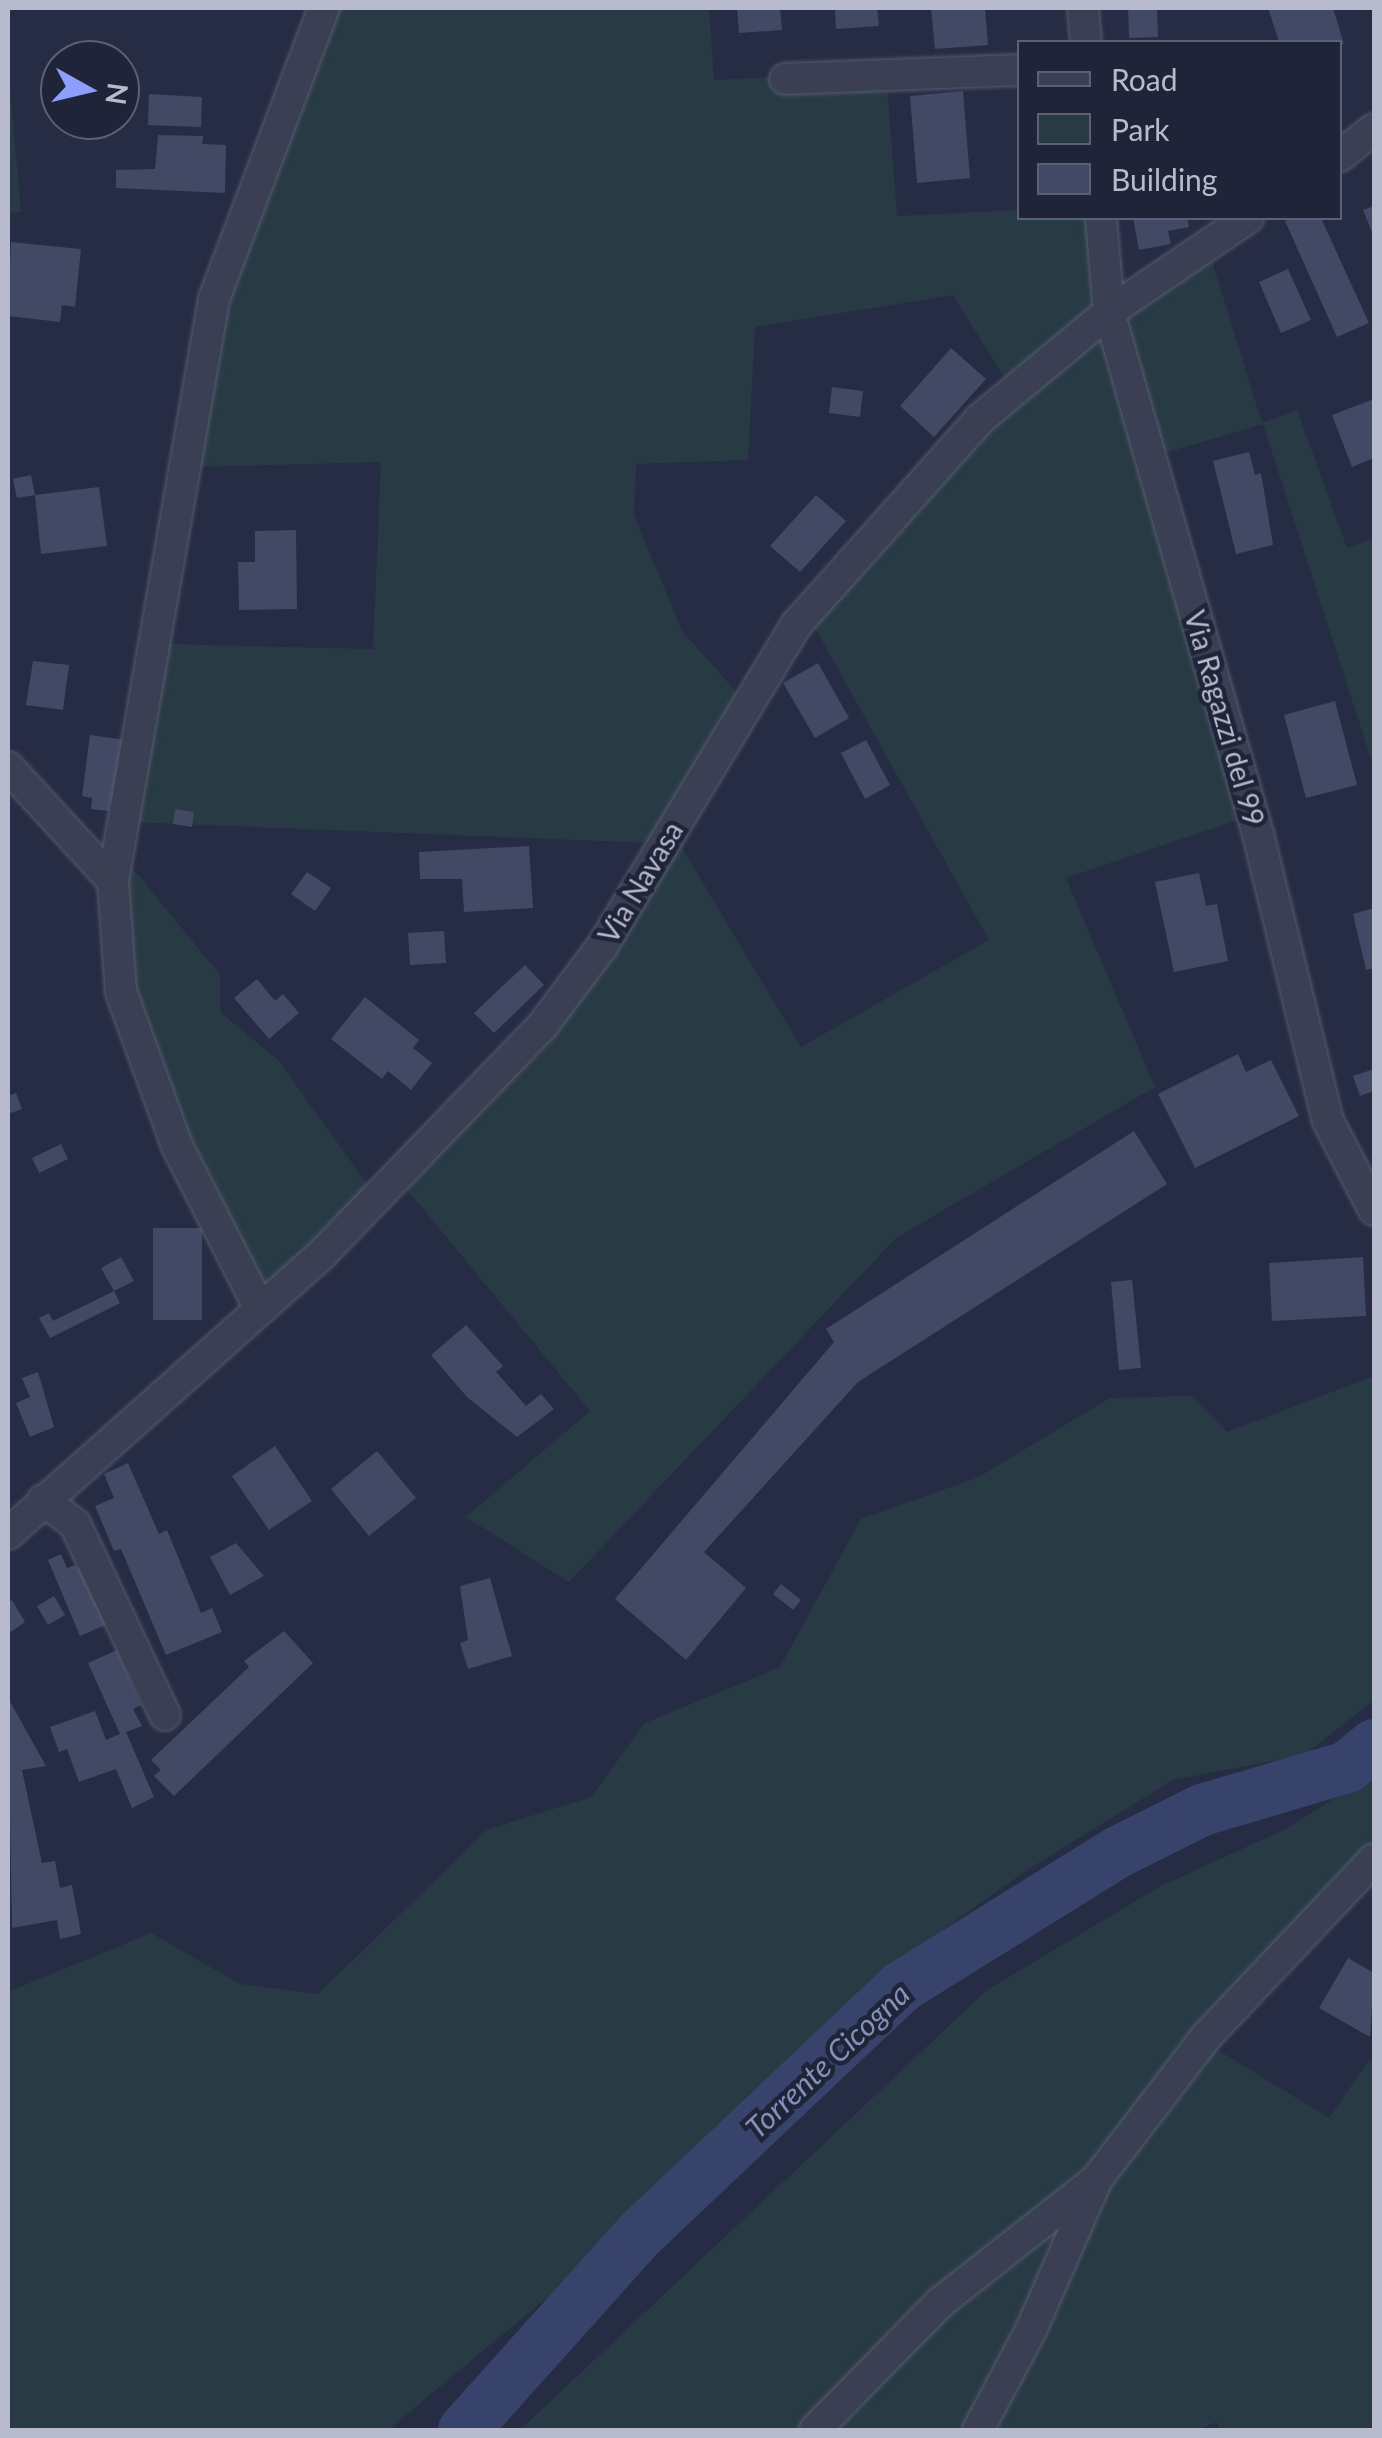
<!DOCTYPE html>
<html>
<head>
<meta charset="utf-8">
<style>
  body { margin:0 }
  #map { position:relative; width:1382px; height:2438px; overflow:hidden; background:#262c44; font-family:Lato,sans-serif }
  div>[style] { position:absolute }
  .green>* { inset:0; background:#283b45 }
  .river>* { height:52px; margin:-26px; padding:0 26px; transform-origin:26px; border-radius:26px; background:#38436b }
  .building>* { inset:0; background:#424964 }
  .roads { filter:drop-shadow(0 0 2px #565a6e) drop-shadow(0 0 2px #565a6e) }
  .minor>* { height:30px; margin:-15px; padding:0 15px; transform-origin:15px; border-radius:15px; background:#3a3f53 }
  span { translate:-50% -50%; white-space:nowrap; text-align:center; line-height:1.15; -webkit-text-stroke:9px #1f2439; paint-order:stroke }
  .street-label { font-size:28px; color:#b8bbcd }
  .water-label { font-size:30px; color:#8590b9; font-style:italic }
  .frame { position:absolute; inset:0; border:10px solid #b8bbcd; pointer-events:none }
  .legend { position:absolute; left:1017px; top:40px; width:325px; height:180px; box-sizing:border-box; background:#1f2439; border:2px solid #5c6074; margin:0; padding:12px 18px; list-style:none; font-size:30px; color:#b8bbcd }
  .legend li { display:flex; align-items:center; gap:20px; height:50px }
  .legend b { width:50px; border:2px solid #5c6074 }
  .north { position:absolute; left:40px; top:40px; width:100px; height:100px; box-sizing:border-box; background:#1f2439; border:2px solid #5c6074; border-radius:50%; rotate:98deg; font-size:28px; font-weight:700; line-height:40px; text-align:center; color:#b8bbcd }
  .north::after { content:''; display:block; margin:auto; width:35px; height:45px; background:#8d9ffd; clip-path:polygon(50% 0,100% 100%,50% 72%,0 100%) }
</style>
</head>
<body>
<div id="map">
  <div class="green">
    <div style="clip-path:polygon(evenodd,325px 8px,709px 8px,714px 80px,886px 72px,897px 216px,1019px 210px,1019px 218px,1105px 218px,1113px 312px,1209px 251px,1262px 423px,1297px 410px,1347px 548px,1374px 539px,1374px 768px,1263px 424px,1155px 456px,1256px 814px,1066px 878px,1155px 1087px,896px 1238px,569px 1582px,466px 1517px,590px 1411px,395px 1175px,540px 1020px,653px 843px,128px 822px,163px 644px,373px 649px,381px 462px,196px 467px,238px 247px,325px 8px,953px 295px,1007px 382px,804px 608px,989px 940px,801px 1047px,675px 836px,740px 696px,682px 631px,634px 515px,636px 464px,748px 460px,755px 327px,953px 295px)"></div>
    <div style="clip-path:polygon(8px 67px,21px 212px,8px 213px)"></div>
    <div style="clip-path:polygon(121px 854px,220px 975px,220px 1012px,278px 1060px,375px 1195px,252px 1306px,118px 1000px)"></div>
    <div style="clip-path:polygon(1374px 1376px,1374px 1700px,1304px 1755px,1173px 1780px,1027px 1870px,875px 1978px,568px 2280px,388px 2430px,8px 2430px,8px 1992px,151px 1933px,240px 1984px,318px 1994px,487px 1830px,591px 1797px,645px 1723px,780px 1667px,861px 1519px,979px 1477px,1110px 1398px,1191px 1396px,1227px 1432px)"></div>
    <div style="clip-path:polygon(1374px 1773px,1374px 1891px,1369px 1886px,1195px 2036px,1329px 2118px,1369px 2060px,1374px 2063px,1374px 2430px,1220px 2430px,1217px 2422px,1197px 2430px,520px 2430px,987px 1990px,1161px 1886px,1288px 1828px)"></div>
  </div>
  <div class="river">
    <div style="left:464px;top:2430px;width:265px;rotate:-48.1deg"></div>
    <div style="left:641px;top:2233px;width:358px;rotate:-43.4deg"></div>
    <div style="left:901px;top:1987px;width:256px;rotate:-31.9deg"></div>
    <div style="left:1118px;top:1852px;width:94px;rotate:-26.6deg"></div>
    <div style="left:1202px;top:1810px;width:151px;rotate:-16.5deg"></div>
    <div style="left:1347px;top:1767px;width:35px;rotate:-39deg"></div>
  </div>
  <div class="building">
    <div style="clip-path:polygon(737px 8px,780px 8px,782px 30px,739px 33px)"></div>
    <div style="clip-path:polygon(835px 8px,877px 8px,879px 26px,836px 29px)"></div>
    <div style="clip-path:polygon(931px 8px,985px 8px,988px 45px,935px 49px)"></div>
    <div style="clip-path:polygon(1128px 8px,1157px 8px,1158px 37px,1129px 38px)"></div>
    <div style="clip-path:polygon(1268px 8px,1333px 8px,1344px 44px,1279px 42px)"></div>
    <div style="clip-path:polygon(963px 91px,970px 178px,917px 183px,910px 96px)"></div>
    <div style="clip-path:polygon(149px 94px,202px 97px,201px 127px,148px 125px)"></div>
    <div style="clip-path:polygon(158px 135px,203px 136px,202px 144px,226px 145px,225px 193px,116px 188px,116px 170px,155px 169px)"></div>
    <div style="clip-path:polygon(1374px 206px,1374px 237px,1363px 210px)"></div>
    <div style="clip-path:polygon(1133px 218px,1187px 218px,1189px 227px,1168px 231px,1171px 244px,1139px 250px)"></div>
    <div style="clip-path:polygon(1293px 218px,1321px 218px,1369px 323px,1337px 337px,1285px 221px)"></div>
    <div style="clip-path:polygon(11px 242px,81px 249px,75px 307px,62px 305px,60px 322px,8px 316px)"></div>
    <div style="clip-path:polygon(1288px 269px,1311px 320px,1281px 333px,1259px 282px)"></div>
    <div style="clip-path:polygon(951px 348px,986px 379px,934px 437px,900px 406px)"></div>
    <div style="clip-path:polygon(832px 387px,863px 391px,860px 417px,829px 413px)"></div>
    <div style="clip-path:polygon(1374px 399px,1374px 458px,1352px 467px,1332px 415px)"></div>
    <div style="clip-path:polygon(1249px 452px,1255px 475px,1261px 473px,1273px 545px,1236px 554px,1213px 461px)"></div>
    <div style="clip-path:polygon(31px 475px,35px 495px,17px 498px,13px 479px)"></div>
    <div style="clip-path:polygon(99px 487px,107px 546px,41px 554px,35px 495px)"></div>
    <div style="clip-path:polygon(816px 495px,846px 521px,800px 572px,770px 546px)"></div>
    <div style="clip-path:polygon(296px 530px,297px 609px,239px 610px,238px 562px,255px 562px,255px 531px)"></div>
    <div style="clip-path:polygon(33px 661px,69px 665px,63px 710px,26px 705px)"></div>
    <div style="clip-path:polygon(818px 663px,849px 718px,815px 738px,783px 683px)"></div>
    <div style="clip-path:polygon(1335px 701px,1357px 785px,1306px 798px,1284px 715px)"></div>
    <div style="clip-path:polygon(90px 735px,126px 740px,118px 803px,110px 802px,109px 811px,91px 809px,92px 798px,82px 796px)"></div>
    <div style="clip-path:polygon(866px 740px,890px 785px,865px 799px,841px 753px)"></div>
    <div style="clip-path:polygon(175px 809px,194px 812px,192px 827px,173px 824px)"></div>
    <div style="clip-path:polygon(529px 846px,533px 908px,464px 912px,462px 879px,420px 879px,419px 852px)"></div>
    <div style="clip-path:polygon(307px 872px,331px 888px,315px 911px,291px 894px)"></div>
    <div style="clip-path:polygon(1199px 873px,1206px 906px,1217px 904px,1228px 961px,1174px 972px,1155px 882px)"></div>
    <div style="clip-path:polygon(1374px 908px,1374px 968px,1366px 970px,1353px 914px)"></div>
    <div style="clip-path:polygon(444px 931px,446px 963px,410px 965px,408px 933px)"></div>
    <div style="clip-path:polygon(525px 965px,544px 985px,494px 1033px,474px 1013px)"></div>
    <div style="clip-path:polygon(257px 979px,275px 1001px,283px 994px,299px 1013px,269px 1039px,234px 998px)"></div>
    <div style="clip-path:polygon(365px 997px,419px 1040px,413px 1048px,432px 1063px,411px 1090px,388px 1071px,382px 1079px,331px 1039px)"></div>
    <div style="clip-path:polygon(1238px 1054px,1246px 1072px,1271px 1060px,1299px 1116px,1195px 1168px,1158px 1094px)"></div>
    <div style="clip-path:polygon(1374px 1069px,1374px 1091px,1360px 1096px,1353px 1076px)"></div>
    <div style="clip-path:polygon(16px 1093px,22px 1109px,8px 1114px,8px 1096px)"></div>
    <div style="clip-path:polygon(1134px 1131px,1167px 1184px,858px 1382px,704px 1552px,746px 1588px,686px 1660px,615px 1599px,834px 1342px,826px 1329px)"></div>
    <div style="clip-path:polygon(61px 1144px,68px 1159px,39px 1173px,32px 1158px)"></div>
    <div style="clip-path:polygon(153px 1228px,202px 1228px,202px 1320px,153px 1320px)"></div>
    <div style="clip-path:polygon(121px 1257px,134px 1281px,114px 1291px,101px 1268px)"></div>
    <div style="clip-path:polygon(1363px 1257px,1366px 1316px,1272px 1321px,1269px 1263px)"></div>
    <div style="clip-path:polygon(1132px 1280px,1141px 1368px,1119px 1370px,1111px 1282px)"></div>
    <div style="clip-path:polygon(114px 1291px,120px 1303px,50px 1338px,39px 1318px,49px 1313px,53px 1321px)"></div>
    <div style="clip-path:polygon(466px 1325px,503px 1366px,496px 1372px,526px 1406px,541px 1394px,554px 1409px,517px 1437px,467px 1397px,431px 1355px)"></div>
    <div style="clip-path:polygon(38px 1372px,54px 1427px,30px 1437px,16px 1403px,30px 1397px,22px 1378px)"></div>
    <div style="clip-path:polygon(275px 1446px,312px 1501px,269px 1530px,232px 1476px)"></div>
    <div style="clip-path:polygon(377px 1451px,416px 1498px,369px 1536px,331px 1489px)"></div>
    <div style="clip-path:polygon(128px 1463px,159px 1534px,167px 1530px,201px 1613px,212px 1608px,222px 1632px,166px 1655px,121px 1549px,114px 1551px,95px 1506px,114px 1498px,104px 1474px)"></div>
    <div style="clip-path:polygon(236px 1543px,264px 1576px,230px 1595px,210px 1557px)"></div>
    <div style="clip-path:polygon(61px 1554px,67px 1568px,75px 1565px,93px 1584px,110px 1623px,80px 1636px,48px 1560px)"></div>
    <div style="clip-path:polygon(490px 1578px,512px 1656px,468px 1669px,460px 1643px,468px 1640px,460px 1586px)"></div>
    <div style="clip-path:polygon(781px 1584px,801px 1600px,793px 1610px,773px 1594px)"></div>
    <div style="clip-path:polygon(54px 1596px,65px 1615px,48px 1625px,37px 1606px)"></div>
    <div style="clip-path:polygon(12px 1600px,25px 1622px,8px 1634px,8px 1602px)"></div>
    <div style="clip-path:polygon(284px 1631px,313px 1663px,174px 1796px,154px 1776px,161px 1770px,151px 1760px,249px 1667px,244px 1661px)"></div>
    <div style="clip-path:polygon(117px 1650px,141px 1705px,133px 1709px,142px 1726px,126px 1732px,154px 1797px,132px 1808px,116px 1769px,79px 1782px,67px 1749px,59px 1752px,50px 1727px,95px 1711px,106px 1740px,120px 1734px,88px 1663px)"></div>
    <div style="clip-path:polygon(8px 1698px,46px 1766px,22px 1770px,42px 1863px,55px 1861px,60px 1888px,72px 1885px,81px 1934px,60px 1939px,57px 1920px,12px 1928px)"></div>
    <div style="clip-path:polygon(1348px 1958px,1374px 1973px,1370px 2037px,1319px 2008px)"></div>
  </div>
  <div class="roads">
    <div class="minor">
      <div style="left:1083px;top:8px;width:34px;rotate:85deg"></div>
      <div style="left:785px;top:79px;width:234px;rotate:-2.2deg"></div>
      <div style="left:1340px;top:156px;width:43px;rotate:-38.5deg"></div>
      <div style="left:1101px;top:218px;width:94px;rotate:85.1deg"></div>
      <div style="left:1109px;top:312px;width:543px;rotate:74.07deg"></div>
      <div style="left:1258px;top:834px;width:295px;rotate:76.3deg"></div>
      <div style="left:1328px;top:1121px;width:100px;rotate:62.7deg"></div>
      <div style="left:8px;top:767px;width:155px;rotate:47.4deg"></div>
      <div style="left:113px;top:881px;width:111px;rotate:85.9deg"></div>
      <div style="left:121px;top:992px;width:164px;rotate:70deg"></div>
      <div style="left:177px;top:1146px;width:183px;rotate:63deg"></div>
      <div style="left:113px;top:881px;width:591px;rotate:-80.15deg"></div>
      <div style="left:214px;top:299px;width:311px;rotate:-69.3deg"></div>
      <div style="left:43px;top:1500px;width:40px;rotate:37deg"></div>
      <div style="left:75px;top:1524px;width:211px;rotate:64.8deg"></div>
      <div style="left:8px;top:1534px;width:422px;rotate:-41.7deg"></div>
      <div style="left:323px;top:1253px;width:317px;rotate:-46deg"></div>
      <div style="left:543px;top:1025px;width:100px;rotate:-53.1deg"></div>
      <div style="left:603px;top:945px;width:374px;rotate:-58.9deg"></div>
      <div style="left:796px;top:625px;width:276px;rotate:-48.2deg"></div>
      <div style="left:980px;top:419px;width:168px;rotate:-39.7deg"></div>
      <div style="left:1109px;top:312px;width:168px;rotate:-34.1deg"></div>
      <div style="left:815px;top:2430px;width:180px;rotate:-45.5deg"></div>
      <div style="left:941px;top:2302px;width:196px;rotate:-38.2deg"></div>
      <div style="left:978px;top:2430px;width:113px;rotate:-62.1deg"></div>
      <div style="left:1031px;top:2330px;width:165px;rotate:-66.4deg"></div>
      <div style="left:1097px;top:2179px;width:178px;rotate:-52.5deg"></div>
      <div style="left:1205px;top:2038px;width:246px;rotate:-46.6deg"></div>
    </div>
  </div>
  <div class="street-label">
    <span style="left:1225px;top:718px;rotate:74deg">Via Ragazzi del 99</span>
    <span style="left:640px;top:882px;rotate:-59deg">Via Navasa</span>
  </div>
  <div class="water-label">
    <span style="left:827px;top:2060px;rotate:-43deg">Torrente Cicogna</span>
  </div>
  <div class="frame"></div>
  <ul class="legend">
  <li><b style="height:12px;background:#3a3f53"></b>Road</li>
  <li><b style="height:28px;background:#283b45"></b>Park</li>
  <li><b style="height:28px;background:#424964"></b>Building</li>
  </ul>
  <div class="north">N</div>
</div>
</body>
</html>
